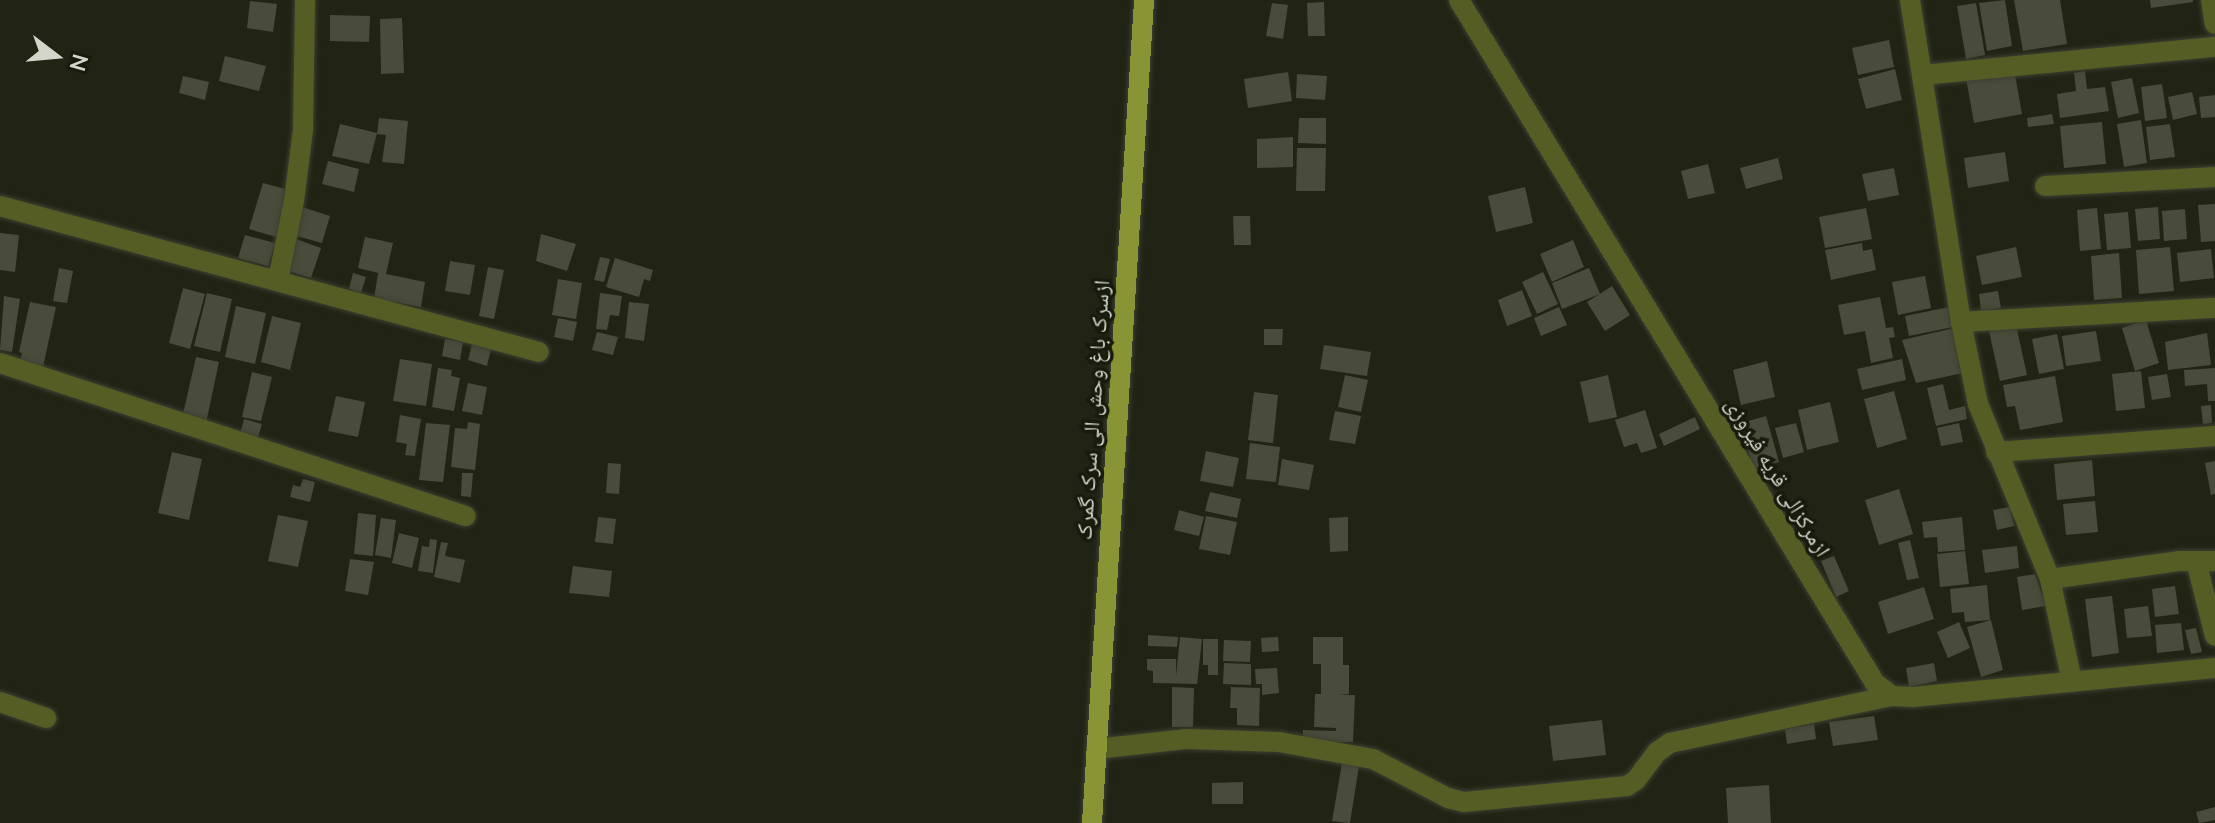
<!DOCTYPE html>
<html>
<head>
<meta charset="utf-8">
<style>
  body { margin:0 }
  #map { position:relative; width:2215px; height:823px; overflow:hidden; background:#212415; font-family:Mulish,"Noto Naskh Arabic",sans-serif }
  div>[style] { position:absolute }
  .building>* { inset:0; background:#494b3b }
  .roads { filter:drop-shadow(0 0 2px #3e4032) drop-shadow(0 0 2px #3e4032) }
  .minor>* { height:20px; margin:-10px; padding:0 10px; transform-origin:10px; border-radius:10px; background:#555d24 }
  .major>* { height:20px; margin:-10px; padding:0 10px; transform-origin:10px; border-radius:10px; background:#899434 }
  span { translate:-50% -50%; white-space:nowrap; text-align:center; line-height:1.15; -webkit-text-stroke:7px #181a0c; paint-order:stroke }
  .street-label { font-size:22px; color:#d4d6cc }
  .north { position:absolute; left:16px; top:16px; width:80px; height:80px; -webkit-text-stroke:6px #181a0c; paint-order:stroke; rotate:106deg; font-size:22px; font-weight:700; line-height:32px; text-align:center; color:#d4d6cc }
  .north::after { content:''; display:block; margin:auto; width:28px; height:36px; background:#d4d6cc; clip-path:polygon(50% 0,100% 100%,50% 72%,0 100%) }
</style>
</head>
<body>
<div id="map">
  <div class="building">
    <div style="clip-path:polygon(2005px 0,2012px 46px,1987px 51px,1979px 3px)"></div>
    <div style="clip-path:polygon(2014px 0,2060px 0,2067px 44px,2023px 51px)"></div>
    <div style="clip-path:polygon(2150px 0,2193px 0,2193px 2px,2151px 8px)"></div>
    <div style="clip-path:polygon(250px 1px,277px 4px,273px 32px,247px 28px)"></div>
    <div style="clip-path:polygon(1324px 2px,1325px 36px,1308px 36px,1307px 3px)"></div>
    <div style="clip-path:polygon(1272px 3px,1288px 5px,1283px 39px,1266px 36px)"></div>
    <div style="clip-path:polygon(1976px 3px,1985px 55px,1966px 59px,1957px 6px)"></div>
    <div style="clip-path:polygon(330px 15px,370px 16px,369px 42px,330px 41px)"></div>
    <div style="clip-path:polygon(402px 18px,404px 73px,381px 74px,380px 19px)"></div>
    <div style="clip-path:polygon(1889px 40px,1894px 67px,1858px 75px,1852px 48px)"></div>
    <div style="clip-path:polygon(225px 56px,266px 66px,259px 91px,219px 81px)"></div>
    <div style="clip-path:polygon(1895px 69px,1902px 100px,1866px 109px,1858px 79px)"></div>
    <div style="clip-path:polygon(2014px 69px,2022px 114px,1974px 123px,1966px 78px)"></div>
    <div style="clip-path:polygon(2085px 71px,2087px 89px,2105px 87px,2109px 111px,2060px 118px,2057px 94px,2076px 91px,2074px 73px)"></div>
    <div style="clip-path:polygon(1288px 72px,1292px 101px,1248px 108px,1244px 79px)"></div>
    <div style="clip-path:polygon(1297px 74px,1327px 76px,1325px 100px,1296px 98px)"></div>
    <div style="clip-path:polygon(183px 76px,209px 82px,205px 100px,179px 93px)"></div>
    <div style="clip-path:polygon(2132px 78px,2139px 113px,2118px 118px,2111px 82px)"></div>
    <div style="clip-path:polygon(2162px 84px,2167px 118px,2145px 121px,2141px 87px)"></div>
    <div style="clip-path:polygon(2192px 92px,2197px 114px,2173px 120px,2168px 97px)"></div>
    <div style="clip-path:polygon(2215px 95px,2215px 117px,2201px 118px,2199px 97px)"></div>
    <div style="clip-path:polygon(2052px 114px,2054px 124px,2028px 127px,2027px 118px)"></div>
    <div style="clip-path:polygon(379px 118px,408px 121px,404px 164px,382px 162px,386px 135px,377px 134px)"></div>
    <div style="clip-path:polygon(1299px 118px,1326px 118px,1326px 144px,1298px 143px)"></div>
    <div style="clip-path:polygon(2141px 120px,2147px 163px,2124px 167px,2117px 124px)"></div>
    <div style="clip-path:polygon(2102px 122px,2106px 164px,2064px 168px,2060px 126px)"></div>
    <div style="clip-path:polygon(340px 124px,377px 133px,369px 164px,332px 156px)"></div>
    <div style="clip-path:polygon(2170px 124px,2175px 157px,2150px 160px,2146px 127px)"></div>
    <div style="clip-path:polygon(1293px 137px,1293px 167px,1257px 168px,1257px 139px)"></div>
    <div style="clip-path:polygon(1297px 148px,1326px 148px,1325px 191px,1296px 191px)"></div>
    <div style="clip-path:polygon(2005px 152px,2009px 181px,1968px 188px,1964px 158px)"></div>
    <div style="clip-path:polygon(1778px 158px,1783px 179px,1746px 189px,1740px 168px)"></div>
    <div style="clip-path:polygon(328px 161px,359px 169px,354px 192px,322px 184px)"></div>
    <div style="clip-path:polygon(1708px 164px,1715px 193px,1688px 199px,1681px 171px)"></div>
    <div style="clip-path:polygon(1894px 168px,1899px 195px,1868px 201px,1862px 174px)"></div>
    <div style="clip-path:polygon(263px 183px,289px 190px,276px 237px,249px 229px)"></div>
    <div style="clip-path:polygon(1525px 187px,1533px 223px,1496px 232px,1488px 196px)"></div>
    <div style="clip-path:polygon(2215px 204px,2215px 241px,2201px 242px,2198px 205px)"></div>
    <div style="clip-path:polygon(302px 207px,330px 216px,322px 243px,293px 235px)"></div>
    <div style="clip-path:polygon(2158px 207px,2160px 239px,2138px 241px,2135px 209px)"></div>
    <div style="clip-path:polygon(1866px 208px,1872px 239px,1825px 248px,1819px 217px)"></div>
    <div style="clip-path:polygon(2097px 208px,2101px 249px,2080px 251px,2077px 210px)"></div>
    <div style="clip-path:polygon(2185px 209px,2187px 239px,2164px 241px,2162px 211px)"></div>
    <div style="clip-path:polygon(2128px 212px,2131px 248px,2107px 250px,2104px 214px)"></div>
    <div style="clip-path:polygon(1233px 216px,1250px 216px,1251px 245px,1234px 245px)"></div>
    <div style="clip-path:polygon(0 233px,19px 235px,15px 272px,0 270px)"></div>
    <div style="clip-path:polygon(541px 234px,576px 244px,567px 271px,536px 261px)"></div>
    <div style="clip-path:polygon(245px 235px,275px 243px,268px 266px,238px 258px)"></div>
    <div style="clip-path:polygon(365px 237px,393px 243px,386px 274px,425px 282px,421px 307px,374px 298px,378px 273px,358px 268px)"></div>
    <div style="clip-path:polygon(296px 239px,321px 248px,311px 278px,286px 270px)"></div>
    <div style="clip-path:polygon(1573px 240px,1584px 267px,1552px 282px,1540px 254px)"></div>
    <div style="clip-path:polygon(1862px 243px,1863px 251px,1872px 249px,1876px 270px,1831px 280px,1825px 250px)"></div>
    <div style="clip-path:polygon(2016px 247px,2022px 277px,1982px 285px,1976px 256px)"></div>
    <div style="clip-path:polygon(2170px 247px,2174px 291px,2139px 294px,2136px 250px)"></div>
    <div style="clip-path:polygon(2211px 249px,2214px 278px,2180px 282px,2177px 253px)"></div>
    <div style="clip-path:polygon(2119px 253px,2122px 298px,2094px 300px,2091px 256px)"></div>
    <div style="clip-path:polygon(600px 257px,610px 259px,604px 282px,594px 280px)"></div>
    <div style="clip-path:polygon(615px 258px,653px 270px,650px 281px,644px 279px,639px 297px,606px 287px)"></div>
    <div style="clip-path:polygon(450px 261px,475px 265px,470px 295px,445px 291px)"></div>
    <div style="clip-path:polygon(488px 267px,504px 270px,494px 319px,479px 316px)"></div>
    <div style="clip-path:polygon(59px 268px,73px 271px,67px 303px,53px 301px)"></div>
    <div style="clip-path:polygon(1589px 268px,1600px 294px,1562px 309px,1552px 283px)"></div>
    <div style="clip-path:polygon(1543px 272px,1558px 304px,1537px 314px,1522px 282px)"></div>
    <div style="clip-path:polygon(353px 273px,366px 277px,361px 293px,349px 289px)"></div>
    <div style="clip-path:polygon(1925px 276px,1931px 308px,1898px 315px,1892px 282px)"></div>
    <div style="clip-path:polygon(558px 279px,582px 283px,576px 319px,552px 315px)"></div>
    <div style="clip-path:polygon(1612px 286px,1630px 315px,1605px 331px,1587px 302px)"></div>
    <div style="clip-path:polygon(183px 288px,205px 294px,190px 349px,169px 343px)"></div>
    <div style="clip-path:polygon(1522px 290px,1532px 316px,1507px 326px,1498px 300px)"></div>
    <div style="clip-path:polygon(1998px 291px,2001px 308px,1981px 311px,1979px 294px)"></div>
    <div style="clip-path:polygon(207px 293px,232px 299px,220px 352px,194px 346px)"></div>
    <div style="clip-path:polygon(600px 293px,622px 296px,619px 316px,610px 315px,607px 330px,596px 329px)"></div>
    <div style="clip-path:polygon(4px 296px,20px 299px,12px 352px,0 350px)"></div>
    <div style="clip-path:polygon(1880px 297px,1886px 328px,1893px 327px,1895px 337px,1889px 338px,1893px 358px,1871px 363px,1865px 331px,1844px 335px,1838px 305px)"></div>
    <div style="clip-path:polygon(30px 302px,56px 307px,43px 367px,20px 362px,22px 353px,19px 352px)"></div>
    <div style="clip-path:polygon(629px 302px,649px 304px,644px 341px,625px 338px)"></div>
    <div style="clip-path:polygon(236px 306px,266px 313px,255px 364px,225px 357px)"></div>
    <div style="clip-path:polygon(1559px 307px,1567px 325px,1541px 336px,1534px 318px)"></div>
    <div style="clip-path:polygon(1949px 307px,1953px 327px,1909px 336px,1905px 316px)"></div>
    <div style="clip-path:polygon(272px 316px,301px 323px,290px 370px,261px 362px)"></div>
    <div style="clip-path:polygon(558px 318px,577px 322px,573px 341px,554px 337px)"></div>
    <div style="clip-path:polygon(2146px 320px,2159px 363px,2135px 371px,2122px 328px)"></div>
    <div style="clip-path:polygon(2016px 325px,2027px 375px,2000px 381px,1989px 331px)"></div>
    <div style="clip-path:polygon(1954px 328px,1963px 373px,1916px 383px,1902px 340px)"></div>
    <div style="clip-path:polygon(1264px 329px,1283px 329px,1282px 345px,1264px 345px)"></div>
    <div style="clip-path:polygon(2096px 331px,2101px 361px,2066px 366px,2062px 336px)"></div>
    <div style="clip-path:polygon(597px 332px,618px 337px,613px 355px,592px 350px)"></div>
    <div style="clip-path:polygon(2207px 333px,2211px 365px,2168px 370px,2165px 342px)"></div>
    <div style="clip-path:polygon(2057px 334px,2064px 369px,2039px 374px,2032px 339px)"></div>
    <div style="clip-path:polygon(445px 339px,463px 342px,460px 360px,442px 356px)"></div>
    <div style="clip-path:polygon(472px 344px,491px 349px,487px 366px,468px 360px)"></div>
    <div style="clip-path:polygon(1324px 345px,1371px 352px,1367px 376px,1320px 369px)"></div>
    <div style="clip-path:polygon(196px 357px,219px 362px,206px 423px,182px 418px)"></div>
    <div style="clip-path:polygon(400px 359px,432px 364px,426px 406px,393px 401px)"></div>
    <div style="clip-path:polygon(1902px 359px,1906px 380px,1862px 390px,1857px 369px)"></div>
    <div style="clip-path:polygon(1767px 361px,1775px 397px,1741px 405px,1733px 370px)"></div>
    <div style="clip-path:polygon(438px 368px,452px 370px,451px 376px,460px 378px,454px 411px,432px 407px)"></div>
    <div style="clip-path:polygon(2215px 368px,2215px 401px,2208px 401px,2207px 384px,2185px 386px,2184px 370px)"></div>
    <div style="clip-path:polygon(2141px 371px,2145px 408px,2116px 411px,2112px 374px)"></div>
    <div style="clip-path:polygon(252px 372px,272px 377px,261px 421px,242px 417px)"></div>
    <div style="clip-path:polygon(2167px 374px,2171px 397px,2152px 400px,2148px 377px)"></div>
    <div style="clip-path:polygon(1345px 375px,1368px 380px,1361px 412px,1338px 407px)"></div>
    <div style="clip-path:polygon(1608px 375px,1617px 417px,1589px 423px,1580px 382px)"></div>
    <div style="clip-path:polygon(2055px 376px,2063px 422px,2020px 430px,2015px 406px,2007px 407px,2003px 385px)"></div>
    <div style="clip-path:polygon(468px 383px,487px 387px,482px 415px,462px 411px)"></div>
    <div style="clip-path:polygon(1943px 384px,1949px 410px,1965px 406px,1967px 419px,1936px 426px,1927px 388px)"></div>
    <div style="clip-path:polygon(1894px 391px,1907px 439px,1877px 448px,1864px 399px)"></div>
    <div style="clip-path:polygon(1254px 392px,1278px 395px,1273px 443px,1248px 440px)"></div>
    <div style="clip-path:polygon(336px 396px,365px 402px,358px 437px,328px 431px)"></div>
    <div style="clip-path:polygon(1830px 402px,1839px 442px,1807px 450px,1798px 410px)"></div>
    <div style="clip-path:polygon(2211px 405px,2212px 423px,2203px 424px,2201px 406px)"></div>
    <div style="clip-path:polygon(1645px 410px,1657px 448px,1641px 453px,1637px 443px,1624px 447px,1615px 420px)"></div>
    <div style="clip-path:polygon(1335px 411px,1361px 416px,1355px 444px,1329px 440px)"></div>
    <div style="clip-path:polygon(400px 415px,421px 419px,415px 456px,405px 455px,407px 444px,396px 442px)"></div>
    <div style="clip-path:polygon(1766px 416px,1779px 462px,1753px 469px,1741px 423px)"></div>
    <div style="clip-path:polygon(1695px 417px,1700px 429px,1664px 446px,1659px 434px)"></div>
    <div style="clip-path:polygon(244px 419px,262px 424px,256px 444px,239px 439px)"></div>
    <div style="clip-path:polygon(468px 422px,480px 424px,475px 470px,451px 467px,455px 428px,467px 429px)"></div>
    <div style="clip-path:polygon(426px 423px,450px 425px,443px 482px,419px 480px)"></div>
    <div style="clip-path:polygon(1796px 423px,1804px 452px,1783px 458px,1775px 428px)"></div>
    <div style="clip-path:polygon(1959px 423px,1963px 442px,1941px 446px,1937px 428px)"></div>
    <div style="clip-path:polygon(1250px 443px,1280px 447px,1276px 482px,1246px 479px)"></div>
    <div style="clip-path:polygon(1206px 451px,1239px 458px,1233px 487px,1200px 481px)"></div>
    <div style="clip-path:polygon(172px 452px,202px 459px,189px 520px,158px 513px)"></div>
    <div style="clip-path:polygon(1282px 459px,1314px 465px,1309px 490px,1278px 485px)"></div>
    <div style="clip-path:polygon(2092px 460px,2095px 496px,2057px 500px,2054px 464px)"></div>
    <div style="clip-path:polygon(2215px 461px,2215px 494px,2211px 495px,2205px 463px)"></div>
    <div style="clip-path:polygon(608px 463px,621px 464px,619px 494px,606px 493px)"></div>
    <div style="clip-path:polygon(462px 473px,473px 473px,471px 497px,461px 496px)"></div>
    <div style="clip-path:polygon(303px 479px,315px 482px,310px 502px,290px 497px,293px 485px,300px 487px)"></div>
    <div style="clip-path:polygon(1899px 489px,1913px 534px,1879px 545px,1865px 500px)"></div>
    <div style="clip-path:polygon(1210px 492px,1241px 499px,1237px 518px,1205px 511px)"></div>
    <div style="clip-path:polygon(2095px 501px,2098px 532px,2066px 535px,2063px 504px)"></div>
    <div style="clip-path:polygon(2010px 507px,2014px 526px,1997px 530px,1993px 510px)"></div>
    <div style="clip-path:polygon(1179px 510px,1204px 517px,1199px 536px,1174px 530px)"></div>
    <div style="clip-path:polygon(358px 513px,376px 515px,373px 556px,354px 554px)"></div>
    <div style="clip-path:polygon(278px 515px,308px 521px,298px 567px,268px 561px)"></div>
    <div style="clip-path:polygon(1206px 516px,1237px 522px,1230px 555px,1199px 549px)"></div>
    <div style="clip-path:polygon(598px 517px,616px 519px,613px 544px,595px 542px)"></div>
    <div style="clip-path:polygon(1348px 517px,1348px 551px,1330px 552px,1329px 518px)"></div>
    <div style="clip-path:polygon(1962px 517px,1965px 550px,1938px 552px,1937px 537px,1924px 538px,1922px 522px)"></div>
    <div style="clip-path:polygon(381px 518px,396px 520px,391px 558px,375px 555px)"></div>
    <div style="clip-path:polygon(399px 533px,419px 538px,412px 568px,392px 563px)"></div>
    <div style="clip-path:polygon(430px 539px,437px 540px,433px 573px,418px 571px,422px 546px,429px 547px)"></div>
    <div style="clip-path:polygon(1910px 540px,1919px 578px,1907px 580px,1898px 543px)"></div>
    <div style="clip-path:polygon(441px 542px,448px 543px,445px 556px,465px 560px,460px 583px,434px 577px)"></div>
    <div style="clip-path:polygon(2017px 546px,2019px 568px,1985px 573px,1982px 550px)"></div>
    <div style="clip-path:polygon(1965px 551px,1969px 584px,1940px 587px,1937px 554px)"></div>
    <div style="clip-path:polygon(1834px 556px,1849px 591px,1836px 597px,1821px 561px)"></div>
    <div style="clip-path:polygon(350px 559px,374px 562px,368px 595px,345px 591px)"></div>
    <div style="clip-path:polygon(573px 566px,612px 571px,609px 597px,569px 593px)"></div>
    <div style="clip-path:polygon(2035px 574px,2046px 606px,2022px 610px,2017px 577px)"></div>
    <div style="clip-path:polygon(1987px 585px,1990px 620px,1965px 622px,1964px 612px,1952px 613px,1950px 589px)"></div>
    <div style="clip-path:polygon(2175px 586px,2179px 614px,2155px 617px,2152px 589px)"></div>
    <div style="clip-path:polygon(1924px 587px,1934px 619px,1888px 634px,1878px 602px)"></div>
    <div style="clip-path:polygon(2112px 596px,2119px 653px,2092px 657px,2085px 599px)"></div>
    <div style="clip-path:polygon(2148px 606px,2152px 636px,2127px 638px,2124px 609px)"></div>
    <div style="clip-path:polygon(1991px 620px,2003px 670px,1981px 677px,1967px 627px)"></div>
    <div style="clip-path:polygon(1959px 622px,1970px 648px,1948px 658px,1937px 632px)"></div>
    <div style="clip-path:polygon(2181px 623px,2184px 650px,2157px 653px,2155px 625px)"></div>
    <div style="clip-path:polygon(2196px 628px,2202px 652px,2191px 654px,2185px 630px)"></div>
    <div style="clip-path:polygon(1148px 635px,1178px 637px,1177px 647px,1148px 646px)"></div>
    <div style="clip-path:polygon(1180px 637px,1202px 639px,1197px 684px,1153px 683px,1153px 671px,1147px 670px,1147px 659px,1176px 659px,1176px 676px)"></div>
    <div style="clip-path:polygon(1278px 637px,1279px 651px,1262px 652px,1261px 638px)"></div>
    <div style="clip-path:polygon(1313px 637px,1343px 637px,1343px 665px,1349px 665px,1349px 694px,1339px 695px,1355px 695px,1353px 742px,1335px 742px,1335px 746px,1303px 740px,1303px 730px,1336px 731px,1336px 728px,1314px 727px,1315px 694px,1321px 694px,1321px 664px,1313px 664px)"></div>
    <div style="clip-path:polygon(1203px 639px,1218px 639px,1218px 675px,1208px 675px,1208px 665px,1203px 665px)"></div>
    <div style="clip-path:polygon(1224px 640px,1251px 641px,1250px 662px,1223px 661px)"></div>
    <div style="clip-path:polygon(1224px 663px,1251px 664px,1251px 685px,1223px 684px)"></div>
    <div style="clip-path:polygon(1934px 663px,1937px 681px,1909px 687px,1906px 668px)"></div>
    <div style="clip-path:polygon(1277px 668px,1279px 693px,1262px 695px,1262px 684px,1256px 684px,1255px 669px)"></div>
    <div style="clip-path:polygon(1172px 687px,1194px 688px,1193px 727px,1172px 727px)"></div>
    <div style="clip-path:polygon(1231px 687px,1260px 688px,1259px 726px,1237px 725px,1237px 708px,1230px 708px)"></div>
    <div style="clip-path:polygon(1874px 716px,1878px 740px,1833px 746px,1829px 722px)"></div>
    <div style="clip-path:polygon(1602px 720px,1606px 755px,1553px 761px,1549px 726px)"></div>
    <div style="clip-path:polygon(1814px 724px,1816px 739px,1787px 744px,1785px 729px)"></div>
    <div style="clip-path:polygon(1342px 763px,1359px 766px,1350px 823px,1332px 821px)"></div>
    <div style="clip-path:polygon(1243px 782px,1243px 804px,1212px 804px,1212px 783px)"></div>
    <div style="clip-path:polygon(1769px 785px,1771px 823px,1728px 823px,1726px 788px)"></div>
    <div style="clip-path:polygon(2215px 807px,2215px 820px,2199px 823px,2196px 812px)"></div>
  </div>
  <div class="roads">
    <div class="minor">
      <div style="left:1459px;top:0;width:800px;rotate:58.66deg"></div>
      <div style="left:1875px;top:683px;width:21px;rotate:37deg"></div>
      <div style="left:1892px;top:696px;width:21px;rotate:3deg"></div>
      <div style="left:1913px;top:697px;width:303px;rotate:-5.5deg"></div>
      <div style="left:1910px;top:0;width:326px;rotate:81deg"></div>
      <div style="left:1961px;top:322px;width:84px;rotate:78.3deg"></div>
      <div style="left:1978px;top:404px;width:189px;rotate:67.6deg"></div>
      <div style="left:2050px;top:579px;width:105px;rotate:77.9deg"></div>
      <div style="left:2211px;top:0;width:24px;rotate:81deg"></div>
      <div style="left:1922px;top:75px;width:294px;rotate:-5.5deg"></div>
      <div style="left:2045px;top:186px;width:170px;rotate:-3deg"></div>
      <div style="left:0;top:206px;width:558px;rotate:15.16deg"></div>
      <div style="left:278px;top:280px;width:81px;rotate:-78.6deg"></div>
      <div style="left:294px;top:201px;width:72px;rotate:-82.8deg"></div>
      <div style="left:303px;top:130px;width:130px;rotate:-89.1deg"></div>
      <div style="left:1961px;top:322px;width:254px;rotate:-3.2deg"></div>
      <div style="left:0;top:363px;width:490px;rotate:18.2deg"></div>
      <div style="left:1996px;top:452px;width:220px;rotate:-4.2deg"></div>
      <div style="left:2196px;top:561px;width:77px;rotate:75.8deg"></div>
      <div style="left:2050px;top:579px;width:130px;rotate:-7.9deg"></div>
      <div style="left:2179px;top:561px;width:36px"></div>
      <div style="left:0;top:702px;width:49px;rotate:19.2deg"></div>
      <div style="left:1096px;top:749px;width:92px;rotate:-6.3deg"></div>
      <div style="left:1187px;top:739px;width:92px;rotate:1.9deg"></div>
      <div style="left:1279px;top:742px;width:96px;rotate:10.3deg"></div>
      <div style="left:1373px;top:759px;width:85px;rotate:27.5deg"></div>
      <div style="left:1448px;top:798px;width:16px;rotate:14deg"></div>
      <div style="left:1464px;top:802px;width:164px;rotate:-5.6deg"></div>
      <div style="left:1627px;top:786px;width:11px;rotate:-34deg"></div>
      <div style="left:1636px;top:780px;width:35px;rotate:-53deg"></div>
      <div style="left:1657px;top:752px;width:16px;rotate:-35deg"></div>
      <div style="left:1670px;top:743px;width:227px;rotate:-12deg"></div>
    </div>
    <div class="major">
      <div style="left:1092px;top:823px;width:825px;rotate:-86.38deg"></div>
    </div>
  </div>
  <div class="street-label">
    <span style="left:1093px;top:410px;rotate:-86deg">ازسرک باغ وحش الی سرک گمرک</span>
    <span style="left:1778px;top:477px;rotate:59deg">ازمرکزالی قریه فیروزی</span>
  </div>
  <div class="north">N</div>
</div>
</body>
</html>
